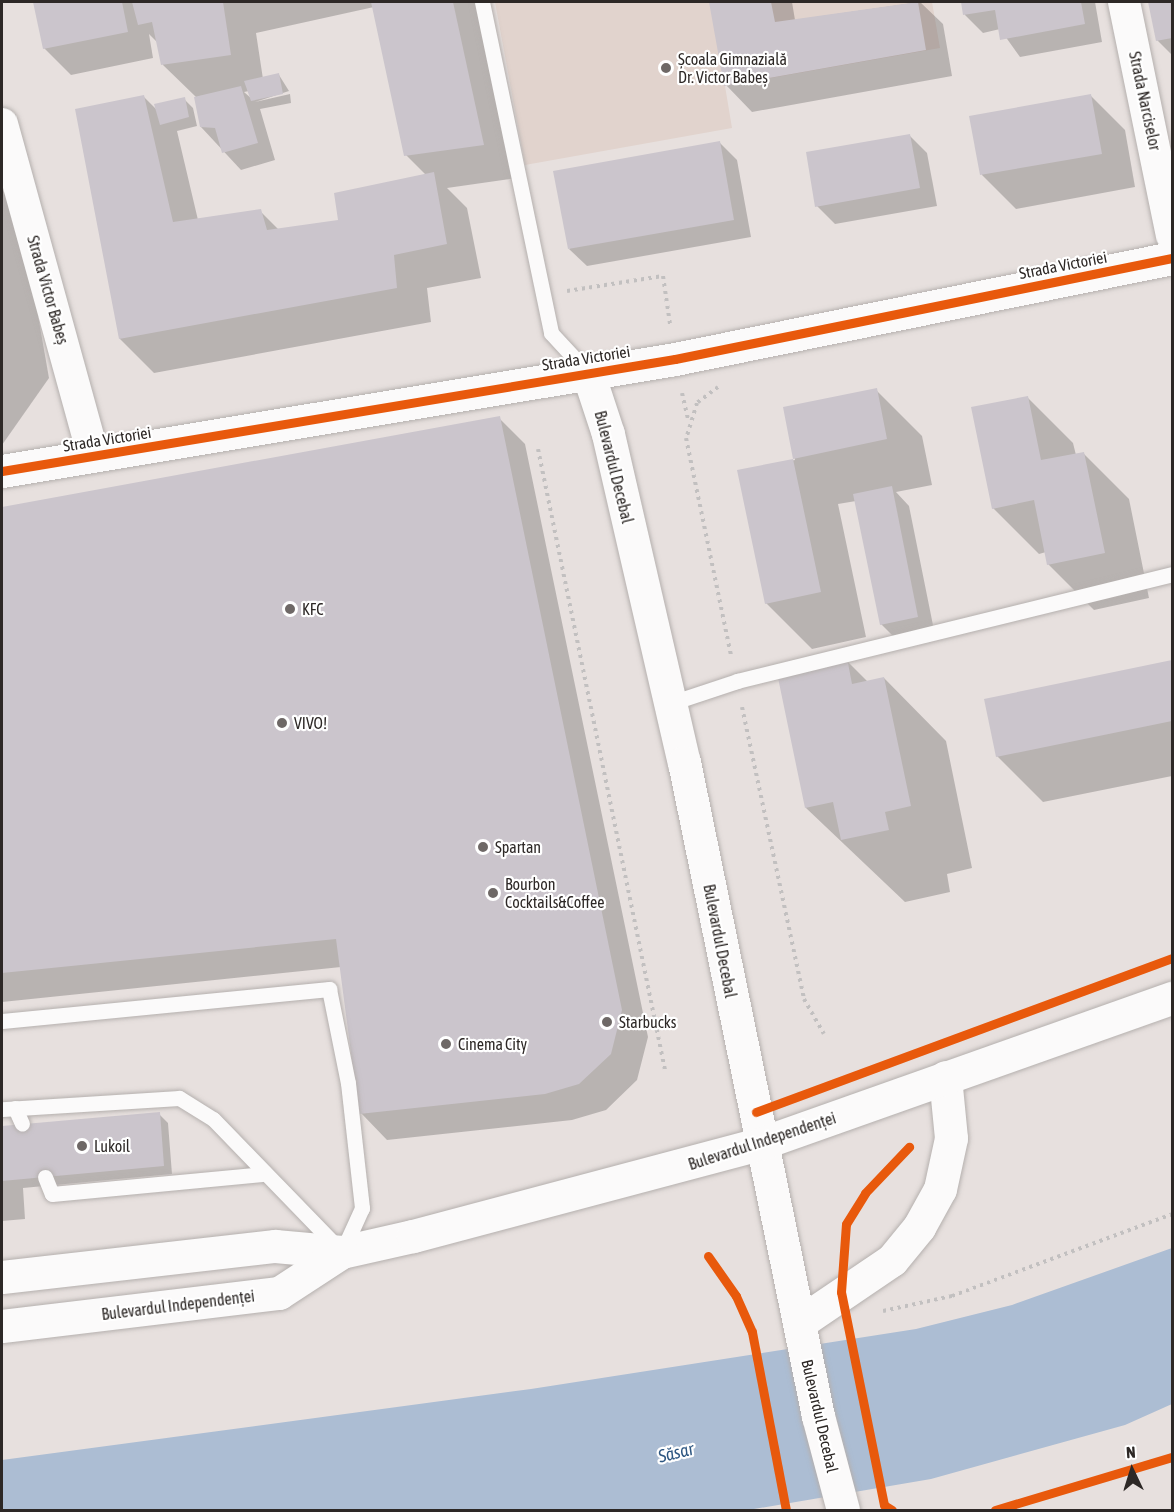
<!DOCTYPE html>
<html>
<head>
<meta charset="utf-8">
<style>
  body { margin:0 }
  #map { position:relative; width:1174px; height:1512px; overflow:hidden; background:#e7e0de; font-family:"Asap Condensed",sans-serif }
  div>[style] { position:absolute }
  .built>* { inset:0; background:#e1d3cd }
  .water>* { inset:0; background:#acbdd3 }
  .shadow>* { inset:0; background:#0003 }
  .building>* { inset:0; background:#cbc5cc }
  .path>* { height:4px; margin-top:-2px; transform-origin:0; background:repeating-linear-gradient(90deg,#c2c0c0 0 3px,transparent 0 7.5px) }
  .roads { filter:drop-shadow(0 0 2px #b5b0ae) drop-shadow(0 0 2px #b5b0ae) }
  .lane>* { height:15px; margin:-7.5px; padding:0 7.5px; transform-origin:7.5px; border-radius:7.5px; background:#fbfafa }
  .street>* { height:32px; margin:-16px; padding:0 16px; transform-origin:16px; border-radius:16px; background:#fbfafa }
  .secondary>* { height:33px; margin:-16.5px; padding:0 16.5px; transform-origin:16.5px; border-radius:16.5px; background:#fbfafa }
  .primary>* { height:33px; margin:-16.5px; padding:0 16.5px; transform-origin:16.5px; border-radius:16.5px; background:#fbfafa }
  .cycleway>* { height:9px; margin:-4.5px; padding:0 4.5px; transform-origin:4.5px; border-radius:4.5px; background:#e8590c }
  .dots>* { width:16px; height:16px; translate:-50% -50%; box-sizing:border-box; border:3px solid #fff; border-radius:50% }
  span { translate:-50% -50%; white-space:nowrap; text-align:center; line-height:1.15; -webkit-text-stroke:4.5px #fff; paint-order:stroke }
  .poi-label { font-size:16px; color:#2d2826 }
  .left { translate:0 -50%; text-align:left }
  .street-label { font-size:16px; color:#2d2826 }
  .water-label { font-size:18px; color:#2d5681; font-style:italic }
  .frame { position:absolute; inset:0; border:3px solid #2d2826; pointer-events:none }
  .north { position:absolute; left:1102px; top:1440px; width:60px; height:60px; -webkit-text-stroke:4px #fff; paint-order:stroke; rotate:356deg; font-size:16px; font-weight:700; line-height:24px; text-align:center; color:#2d2826 }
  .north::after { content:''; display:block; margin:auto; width:21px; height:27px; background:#2d2826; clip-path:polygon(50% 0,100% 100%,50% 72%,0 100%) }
</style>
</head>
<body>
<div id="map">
  <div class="built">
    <div style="clip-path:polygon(495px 2px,932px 2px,940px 48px,725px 86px,732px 128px,525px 165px)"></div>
  </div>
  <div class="water">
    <div style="clip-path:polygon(1172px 1248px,1172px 1404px,1125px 1425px,931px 1479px,748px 1510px,2px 1510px,2px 1460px,531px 1389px,916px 1329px,1012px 1305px)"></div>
  </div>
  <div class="shadow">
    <div style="clip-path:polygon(evenodd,35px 2px,479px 2px,517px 178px,447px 188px,467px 208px,481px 278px,427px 288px,431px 322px,154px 373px,120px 339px,143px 96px,157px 110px,184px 99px,193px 108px,197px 126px,177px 131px,198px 220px,260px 211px,279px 230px,340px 221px,426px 175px,406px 155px,374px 7px,256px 33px,263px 79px,279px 75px,289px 91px,255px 102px,290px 94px,291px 103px,260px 109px,275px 160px,241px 170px,201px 127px,196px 97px,163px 65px,158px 43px,149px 34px,153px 58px,71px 75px,44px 48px,35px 2px,249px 91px,252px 99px,244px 92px,249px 91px)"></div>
    <div style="clip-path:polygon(711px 2px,792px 2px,795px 20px,920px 2px,943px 24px,952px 76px,752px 112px,726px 85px)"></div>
    <div style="clip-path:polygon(962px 2px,1095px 2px,1102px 42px,1020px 57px,1000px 29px,983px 33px,965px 15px)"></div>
    <div style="clip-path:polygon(1150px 2px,1172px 2px,1172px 55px,1157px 40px)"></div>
    <div style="clip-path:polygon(1091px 96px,1125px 130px,1135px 187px,1016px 209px,982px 175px,971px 117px)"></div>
    <div style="clip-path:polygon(909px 135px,927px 153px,937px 206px,835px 224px,817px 206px)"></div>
    <div style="clip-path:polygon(719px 142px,737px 160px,751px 237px,587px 266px,569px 249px)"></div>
    <div style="clip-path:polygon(2px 190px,19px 207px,49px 378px,2px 445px)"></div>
    <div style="clip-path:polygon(876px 390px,922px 436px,932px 485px,896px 492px,909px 506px,935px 635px,899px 642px,881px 624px,856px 501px,838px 504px,866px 637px,812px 649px,766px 603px,739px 471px,795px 460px,785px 409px)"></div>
    <div style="clip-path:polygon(1027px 397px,1073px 443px,1076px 455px,1083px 453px,1129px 499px,1149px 598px,1094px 610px,1048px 564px,1046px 552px,1039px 554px,993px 508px)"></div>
    <div style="clip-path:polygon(499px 418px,525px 444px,648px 1037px,637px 1080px,606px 1110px,572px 1120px,387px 1140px,361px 1113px,341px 967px,2px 1002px,2px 509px)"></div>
    <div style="clip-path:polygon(846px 660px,868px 682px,884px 678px,946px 741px,972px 868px,947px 874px,950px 892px,905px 902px,806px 808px)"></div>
    <div style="clip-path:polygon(1172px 662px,1172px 776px,1043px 802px,997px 756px,986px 700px)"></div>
    <div style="clip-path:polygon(159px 1114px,168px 1123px,172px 1174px,23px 1188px,25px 1219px,2px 1221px,2px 1127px)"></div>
  </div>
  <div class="building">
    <div style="clip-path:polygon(33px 2px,122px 2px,128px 32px,43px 49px)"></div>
    <div style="clip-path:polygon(132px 2px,223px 2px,231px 55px,161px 65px,152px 22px,138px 25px)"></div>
    <div style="clip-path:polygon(371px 2px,453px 2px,484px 145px,404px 156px)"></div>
    <div style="clip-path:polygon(709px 2px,771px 2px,775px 22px,918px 2px,926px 50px,724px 86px)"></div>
    <div style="clip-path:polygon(961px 2px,1081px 2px,1085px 24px,1000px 40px,995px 10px,963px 15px)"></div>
    <div style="clip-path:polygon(1148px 2px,1172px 2px,1172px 38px,1156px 41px)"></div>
    <div style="clip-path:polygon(279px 73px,283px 94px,251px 101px,244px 81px)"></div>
    <div style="clip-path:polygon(241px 86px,258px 143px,222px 153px,215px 128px,200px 127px,194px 97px)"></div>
    <div style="clip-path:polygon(1091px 94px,1102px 154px,980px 175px,969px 116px)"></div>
    <div style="clip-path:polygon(144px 95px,173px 222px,261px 209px,267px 230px,338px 220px,334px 193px,434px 172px,447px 244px,394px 255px,397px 288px,119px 339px,75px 109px)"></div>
    <div style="clip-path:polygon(185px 97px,189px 117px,160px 125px,154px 104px)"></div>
    <div style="clip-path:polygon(910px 134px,920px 188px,815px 207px,806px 152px)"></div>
    <div style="clip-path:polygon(720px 141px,734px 220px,568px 249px,553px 171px)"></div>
    <div style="clip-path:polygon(877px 388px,887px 439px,793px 459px,821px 592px,765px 604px,737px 470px,793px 459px,783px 407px)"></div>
    <div style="clip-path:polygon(1028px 396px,1041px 460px,1084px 452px,1105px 553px,1047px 565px,1034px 500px,992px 509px,971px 407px)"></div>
    <div style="clip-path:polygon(500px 416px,622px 1010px,611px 1054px,579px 1084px,545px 1094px,359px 1114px,336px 939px,2px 973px,2px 507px)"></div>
    <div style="clip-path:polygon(892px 486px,918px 617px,880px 625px,853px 494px)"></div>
    <div style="clip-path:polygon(847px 658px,852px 684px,884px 677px,911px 806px,885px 812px,889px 830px,841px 840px,833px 802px,805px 808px,777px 673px)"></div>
    <div style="clip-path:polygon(1172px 660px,1172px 721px,996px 757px,984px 699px)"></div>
    <div style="clip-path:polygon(160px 1112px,164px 1166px,2px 1181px,2px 1126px)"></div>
  </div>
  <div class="path">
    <div style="left:567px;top:291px;width:97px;rotate:-8.9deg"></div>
    <div style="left:663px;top:276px;width:49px;rotate:81.7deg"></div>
    <div style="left:718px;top:387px;width:26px;rotate:143deg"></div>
    <div style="left:697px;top:403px;width:37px;rotate:107deg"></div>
    <div style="left:686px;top:438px;width:223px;rotate:78.3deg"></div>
    <div style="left:682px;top:393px;width:26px;rotate:77deg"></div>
    <div style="left:538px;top:449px;width:634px;rotate:78.44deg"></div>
    <div style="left:742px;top:707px;width:299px;rotate:78deg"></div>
    <div style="left:804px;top:999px;width:40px;rotate:60.3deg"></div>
    <div style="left:883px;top:1311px;width:71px;rotate:-12.3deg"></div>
    <div style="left:952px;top:1296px;width:235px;rotate:-20.4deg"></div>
  </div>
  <div class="roads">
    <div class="lane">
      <div style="left:482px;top:2px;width:338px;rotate:78.2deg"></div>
      <div style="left:551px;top:333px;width:54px;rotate:47.2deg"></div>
      <div style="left:671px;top:703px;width:70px;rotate:-18.4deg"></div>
      <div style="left:737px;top:681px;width:448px;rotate:-13.8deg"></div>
      <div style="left:2px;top:1021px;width:329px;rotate:-5.6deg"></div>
      <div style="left:329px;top:989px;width:96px;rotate:78.6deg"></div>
      <div style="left:348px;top:1083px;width:126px;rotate:83.6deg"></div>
      <div style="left:362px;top:1208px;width:48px;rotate:114.4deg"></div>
      <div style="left:342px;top:1252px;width:185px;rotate:-134.1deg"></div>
      <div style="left:213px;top:1119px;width:40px;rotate:-148deg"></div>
      <div style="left:179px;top:1098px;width:177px;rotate:176.4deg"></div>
      <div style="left:15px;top:1108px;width:17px;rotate:66deg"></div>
      <div style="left:45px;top:1177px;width:18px;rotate:68deg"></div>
      <div style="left:52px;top:1194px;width:211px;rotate:-5.4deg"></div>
    </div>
    <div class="street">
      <div style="left:1124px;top:2px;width:238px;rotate:78.4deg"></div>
      <div style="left:2px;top:124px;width:345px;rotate:74.6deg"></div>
    </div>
    <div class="secondary">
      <div style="left:588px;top:373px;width:64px;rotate:71.8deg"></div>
      <div style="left:608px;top:434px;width:337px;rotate:77deg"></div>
      <div style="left:684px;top:762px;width:668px;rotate:78.42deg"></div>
      <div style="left:818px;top:1416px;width:97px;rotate:75.1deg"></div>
      <div style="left:2px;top:471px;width:682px;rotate:-9.45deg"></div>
      <div style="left:675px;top:359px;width:507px;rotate:-11.49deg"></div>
      <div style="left:799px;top:1323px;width:112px;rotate:-34.1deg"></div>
      <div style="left:892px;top:1260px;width:43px;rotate:-50.7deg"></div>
      <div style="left:919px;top:1227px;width:43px;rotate:-61.1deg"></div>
      <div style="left:940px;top:1189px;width:52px;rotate:-77.8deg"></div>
      <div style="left:951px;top:1138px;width:61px;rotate:-95.6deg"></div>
    </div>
    <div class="primary">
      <div style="left:2px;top:1277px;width:275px;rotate:-6.5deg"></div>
      <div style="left:275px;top:1246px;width:67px;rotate:5.1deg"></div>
      <div style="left:342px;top:1252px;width:73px;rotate:-12.7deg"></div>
      <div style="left:413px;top:1236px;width:361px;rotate:-14.9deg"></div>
      <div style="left:762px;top:1143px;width:435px;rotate:-19.5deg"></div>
      <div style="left:2px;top:1326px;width:279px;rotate:-6.8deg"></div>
      <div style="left:279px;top:1293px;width:75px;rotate:-33.1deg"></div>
    </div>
  </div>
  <div class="cycleway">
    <div style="left:2px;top:471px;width:682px;rotate:-9.45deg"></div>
    <div style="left:675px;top:359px;width:507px;rotate:-11.49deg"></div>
    <div style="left:756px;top:1112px;width:444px;rotate:-20.3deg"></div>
    <div style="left:708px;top:1256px;width:49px;rotate:55deg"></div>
    <div style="left:736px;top:1296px;width:39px;rotate:66deg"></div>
    <div style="left:752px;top:1332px;width:181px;rotate:79.2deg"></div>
    <div style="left:892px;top:1510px;width:9px;rotate:-148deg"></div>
    <div style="left:884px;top:1505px;width:217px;rotate:-101.4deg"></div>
    <div style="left:841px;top:1292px;width:68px;rotate:-85.8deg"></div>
    <div style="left:846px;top:1224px;width:36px;rotate:-58deg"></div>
    <div style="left:865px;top:1193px;width:64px;rotate:-46.3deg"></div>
    <div style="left:995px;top:1510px;width:185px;rotate:-16.7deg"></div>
  </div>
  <div class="dots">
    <div style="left:666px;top:68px;background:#6e6866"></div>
    <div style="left:290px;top:609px;background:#6e6866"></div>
    <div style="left:282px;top:723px;background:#6e6866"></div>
    <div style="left:483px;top:847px;background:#6e6866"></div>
    <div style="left:493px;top:893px;background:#6e6866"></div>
    <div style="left:607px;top:1022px;background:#6e6866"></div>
    <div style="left:446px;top:1044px;background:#6e6866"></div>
    <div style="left:82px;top:1146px;background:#6e6866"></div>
  </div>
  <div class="poi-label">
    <span class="left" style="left:678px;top:68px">Școala Gimnazială<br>Dr. Victor Babeș</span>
    <span class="left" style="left:302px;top:609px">KFC</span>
    <span class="left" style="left:294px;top:723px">VIVO!</span>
    <span class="left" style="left:495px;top:847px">Spartan</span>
    <span class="left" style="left:505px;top:893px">Bourbon<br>Cocktails&amp;Coffee</span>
    <span class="left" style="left:619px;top:1022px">Starbucks</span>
    <span class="left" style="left:458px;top:1044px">Cinema City</span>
    <span class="left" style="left:94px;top:1146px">Lukoil</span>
  </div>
  <div class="street-label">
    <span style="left:1145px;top:101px;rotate:78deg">Strada Narciselor</span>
    <span style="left:1063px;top:265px;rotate:-11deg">Strada Victoriei</span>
    <span style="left:48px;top:290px;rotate:74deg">Strada Victor Babeș</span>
    <span style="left:586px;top:358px;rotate:-9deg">Strada Victoriei</span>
    <span style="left:107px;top:439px;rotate:-9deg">Strada Victoriei</span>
    <span style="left:614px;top:467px;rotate:76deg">Bulevardul Decebal</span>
    <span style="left:720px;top:941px;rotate:79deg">Bulevardul Decebal</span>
    <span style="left:762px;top:1141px;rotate:-18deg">Bulevardul Independenței</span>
    <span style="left:178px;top:1305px;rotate:-7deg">Bulevardul Independenței</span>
    <span style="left:820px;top:1416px;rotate:77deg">Bulevardul Decebal</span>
  </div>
  <div class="water-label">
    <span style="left:676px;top:1453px;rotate:-14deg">Săsar</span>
  </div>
  <div class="frame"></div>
  <div class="north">N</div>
</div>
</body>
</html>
